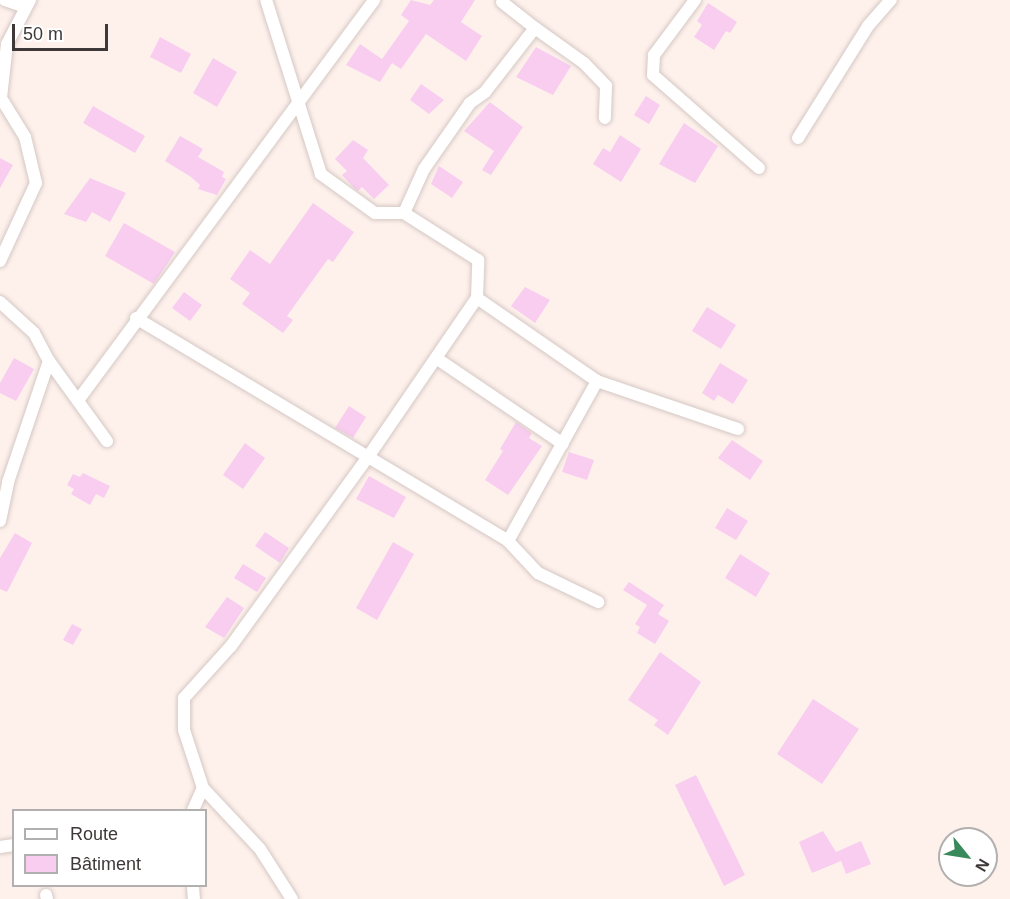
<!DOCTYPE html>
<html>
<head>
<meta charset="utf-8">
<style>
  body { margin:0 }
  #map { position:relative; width:1010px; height:899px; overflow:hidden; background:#fef1ec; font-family:Helvetica,sans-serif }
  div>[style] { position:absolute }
  .building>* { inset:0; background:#f8cdf0 }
  .roads { filter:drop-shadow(0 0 2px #d5c8c4) drop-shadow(0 0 2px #d5c8c4) }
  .minor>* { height:12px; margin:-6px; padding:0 6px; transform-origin:6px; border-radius:6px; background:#fff }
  span { translate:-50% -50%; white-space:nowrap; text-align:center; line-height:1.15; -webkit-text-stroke:6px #fff; paint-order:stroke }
  .legend { position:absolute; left:12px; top:809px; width:195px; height:78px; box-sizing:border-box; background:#fff; border:2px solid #b2b0af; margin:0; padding:8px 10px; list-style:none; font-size:18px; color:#3e3938 }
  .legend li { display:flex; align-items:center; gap:12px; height:30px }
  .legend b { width:30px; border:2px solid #b2b0af }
  .north { position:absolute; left:938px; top:827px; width:60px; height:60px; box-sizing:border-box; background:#fff; border:2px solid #b2b0af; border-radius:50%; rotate:120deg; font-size:16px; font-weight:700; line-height:24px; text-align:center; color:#3e3938 }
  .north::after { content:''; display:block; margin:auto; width:21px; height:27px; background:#398a5b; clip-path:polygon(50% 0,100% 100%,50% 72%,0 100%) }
  .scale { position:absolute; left:12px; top:24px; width:96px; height:27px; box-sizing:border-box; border:3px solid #3e3938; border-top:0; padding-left:8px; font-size:18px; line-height:21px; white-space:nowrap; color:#3e3938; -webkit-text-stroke:4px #fff; paint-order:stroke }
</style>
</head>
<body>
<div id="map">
  <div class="building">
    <div style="clip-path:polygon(411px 0,430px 5px,434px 0,475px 0,461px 22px,482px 36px,466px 61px,426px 34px,401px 69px,392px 63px,380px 82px,346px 65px,360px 44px,382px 59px,409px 21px,401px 15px)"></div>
    <div style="clip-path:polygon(708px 3px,737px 22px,730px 33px,726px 31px,714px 50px,694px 37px,702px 25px,697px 21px)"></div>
    <div style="clip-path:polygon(160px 37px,191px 54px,181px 73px,150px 57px)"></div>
    <div style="clip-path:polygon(536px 47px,571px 66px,553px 95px,516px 77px)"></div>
    <div style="clip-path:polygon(213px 58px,237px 72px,217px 107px,193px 93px)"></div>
    <div style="clip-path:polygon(421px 84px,444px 100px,429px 114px,410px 100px)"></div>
    <div style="clip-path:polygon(646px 96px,660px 105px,649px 124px,634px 115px)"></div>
    <div style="clip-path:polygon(490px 102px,523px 127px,491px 175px,482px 170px,494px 151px,464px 131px)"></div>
    <div style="clip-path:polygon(93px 106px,145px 136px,135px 153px,83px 123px)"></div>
    <div style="clip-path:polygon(684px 123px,718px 146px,695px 183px,659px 164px)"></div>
    <div style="clip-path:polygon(620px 135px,641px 149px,621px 182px,593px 164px,603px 148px,610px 152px)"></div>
    <div style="clip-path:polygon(180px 136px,203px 149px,198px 157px,224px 172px,222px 177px,226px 179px,217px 195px,198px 189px,200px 185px,191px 177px,165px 161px)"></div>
    <div style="clip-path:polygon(353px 140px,368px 150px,363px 158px,389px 185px,374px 199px,362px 187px,358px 191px,354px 188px,342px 175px,347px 171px,335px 159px)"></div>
    <div style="clip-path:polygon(0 158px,13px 165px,0 188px)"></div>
    <div style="clip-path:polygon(439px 166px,463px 182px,452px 198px,431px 184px)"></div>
    <div style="clip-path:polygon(90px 178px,126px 193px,110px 222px,92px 212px,86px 222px,64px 214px)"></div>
    <div style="clip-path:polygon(313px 203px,354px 232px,333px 262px,328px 259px,287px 316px,293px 320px,283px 333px,242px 304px,250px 293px,230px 279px,250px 250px,270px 264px)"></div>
    <div style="clip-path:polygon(124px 223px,175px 252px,154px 284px,105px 256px)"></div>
    <div style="clip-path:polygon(525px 287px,550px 300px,535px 323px,511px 306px)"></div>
    <div style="clip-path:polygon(184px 292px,202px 305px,190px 321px,172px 308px)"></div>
    <div style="clip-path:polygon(707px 307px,736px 325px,721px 349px,692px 331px)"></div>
    <div style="clip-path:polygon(14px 358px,34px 369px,16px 401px,0 393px,0 383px)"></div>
    <div style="clip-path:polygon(720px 363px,748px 380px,733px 404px,718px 395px,714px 401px,702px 393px)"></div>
    <div style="clip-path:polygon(349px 406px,366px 417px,353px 438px,335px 428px)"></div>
    <div style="clip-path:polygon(516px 422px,532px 433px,529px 438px,542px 446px,508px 495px,485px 480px,503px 451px,500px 449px)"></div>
    <div style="clip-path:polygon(732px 440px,763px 461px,750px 480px,718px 458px)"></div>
    <div style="clip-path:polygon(245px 443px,265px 458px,243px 489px,223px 475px)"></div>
    <div style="clip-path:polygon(569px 452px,594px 460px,587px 480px,562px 472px)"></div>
    <div style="clip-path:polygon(83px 473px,110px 486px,104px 498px,96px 494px,90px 505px,71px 494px,74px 489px,67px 485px,73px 474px,80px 477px)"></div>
    <div style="clip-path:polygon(369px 476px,406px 497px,394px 518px,356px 499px)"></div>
    <div style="clip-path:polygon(727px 508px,748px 521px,736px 540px,715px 528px)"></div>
    <div style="clip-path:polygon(265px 532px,289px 548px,280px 563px,255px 546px)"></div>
    <div style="clip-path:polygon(15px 533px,32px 543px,7px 592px,0 589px,0 558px)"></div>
    <div style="clip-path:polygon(393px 542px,414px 554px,377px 620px,356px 608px)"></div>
    <div style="clip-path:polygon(740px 554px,770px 573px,756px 597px,725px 578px)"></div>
    <div style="clip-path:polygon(243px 564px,266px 578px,257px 592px,234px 578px)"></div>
    <div style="clip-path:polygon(629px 582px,664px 605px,658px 614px,669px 621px,655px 644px,637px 633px,640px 627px,635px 624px,647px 605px,623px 590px)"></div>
    <div style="clip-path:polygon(227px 597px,244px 608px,224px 638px,205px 627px)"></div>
    <div style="clip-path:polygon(72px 624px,82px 629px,73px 645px,63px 640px)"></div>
    <div style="clip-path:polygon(660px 652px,701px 682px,668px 735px,654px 725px,658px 720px,628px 700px)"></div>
    <div style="clip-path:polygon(813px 699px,859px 729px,822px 784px,777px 754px)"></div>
    <div style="clip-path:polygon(696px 775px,745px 875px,724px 886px,675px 785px)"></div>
    <div style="clip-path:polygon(823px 831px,836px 852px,861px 841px,871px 864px,846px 874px,841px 861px,812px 873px,799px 842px)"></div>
  </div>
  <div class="roads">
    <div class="minor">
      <div style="left:5px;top:0;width:21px;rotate:19deg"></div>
      <div style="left:695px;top:0;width:69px;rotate:126.7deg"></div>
      <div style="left:654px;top:55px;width:20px;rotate:93deg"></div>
      <div style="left:653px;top:75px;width:141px;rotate:41.3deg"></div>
      <div style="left:535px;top:28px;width:60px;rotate:35.5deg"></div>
      <div style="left:584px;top:63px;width:32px;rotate:46deg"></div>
      <div style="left:606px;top:86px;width:32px;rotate:92deg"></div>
      <div style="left:798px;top:138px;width:132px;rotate:-58deg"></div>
      <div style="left:868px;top:26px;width:35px;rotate:-49deg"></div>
      <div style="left:404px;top:213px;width:48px;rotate:-65.6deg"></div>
      <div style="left:424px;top:169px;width:80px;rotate:-55.1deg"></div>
      <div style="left:470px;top:103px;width:19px;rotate:-36deg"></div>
      <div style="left:485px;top:92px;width:81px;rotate:-52deg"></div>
      <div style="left:535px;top:28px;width:42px;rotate:-141.8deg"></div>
      <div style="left:0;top:261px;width:86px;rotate:-65.2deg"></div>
      <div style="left:36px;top:183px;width:47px;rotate:-103.4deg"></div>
      <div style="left:25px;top:137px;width:46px;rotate:-121.6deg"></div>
      <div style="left:1px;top:98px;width:54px;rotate:-83.7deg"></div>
      <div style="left:7px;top:44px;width:50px;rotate:-62.4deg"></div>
      <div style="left:477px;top:298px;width:146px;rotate:34.7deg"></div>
      <div style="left:597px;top:381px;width:149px;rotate:18.8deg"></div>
      <div style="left:0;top:302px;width:46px;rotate:42.4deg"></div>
      <div style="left:34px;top:333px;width:32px;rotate:62deg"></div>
      <div style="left:49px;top:361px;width:99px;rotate:54.1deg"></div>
      <div style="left:136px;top:318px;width:434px;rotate:30.9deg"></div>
      <div style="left:508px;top:541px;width:44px;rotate:46.8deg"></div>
      <div style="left:538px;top:573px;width:67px;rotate:25.8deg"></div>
      <div style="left:436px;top:358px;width:153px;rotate:34.1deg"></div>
      <div style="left:79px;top:399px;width:496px;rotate:-53.5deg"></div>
      <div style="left:0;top:521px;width:40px;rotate:-78deg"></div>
      <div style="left:8px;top:482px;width:128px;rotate:-71.3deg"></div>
      <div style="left:508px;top:541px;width:183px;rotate:-60.9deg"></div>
      <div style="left:203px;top:788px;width:83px;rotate:46.9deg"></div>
      <div style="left:260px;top:849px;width:59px;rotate:57.4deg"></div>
      <div style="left:193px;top:810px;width:24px;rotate:-66deg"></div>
      <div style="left:203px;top:788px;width:61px;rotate:-108.1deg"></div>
      <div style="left:184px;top:730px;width:32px;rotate:-90deg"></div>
      <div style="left:184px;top:698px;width:70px;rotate:-47.9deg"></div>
      <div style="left:231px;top:646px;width:233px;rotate:-54.1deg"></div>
      <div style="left:368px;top:457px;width:193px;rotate:-55.6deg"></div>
      <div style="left:477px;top:298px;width:38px;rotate:-88deg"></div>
      <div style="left:478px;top:260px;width:88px;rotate:-147.6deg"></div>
      <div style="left:404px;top:213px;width:29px;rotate:180deg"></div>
      <div style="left:375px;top:213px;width:67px;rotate:-144.2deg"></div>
      <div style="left:321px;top:174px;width:182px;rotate:-107.5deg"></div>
      <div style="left:0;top:847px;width:14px;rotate:-8deg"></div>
      <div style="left:193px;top:886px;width:13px;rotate:86deg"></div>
      <div style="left:46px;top:895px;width:4px;rotate:76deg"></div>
    </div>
  </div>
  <ul class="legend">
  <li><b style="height:8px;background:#fff"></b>Route</li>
  <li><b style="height:16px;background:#f8cdf0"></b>Bâtiment</li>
  </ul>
  <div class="north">N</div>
  <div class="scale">50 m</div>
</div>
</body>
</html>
